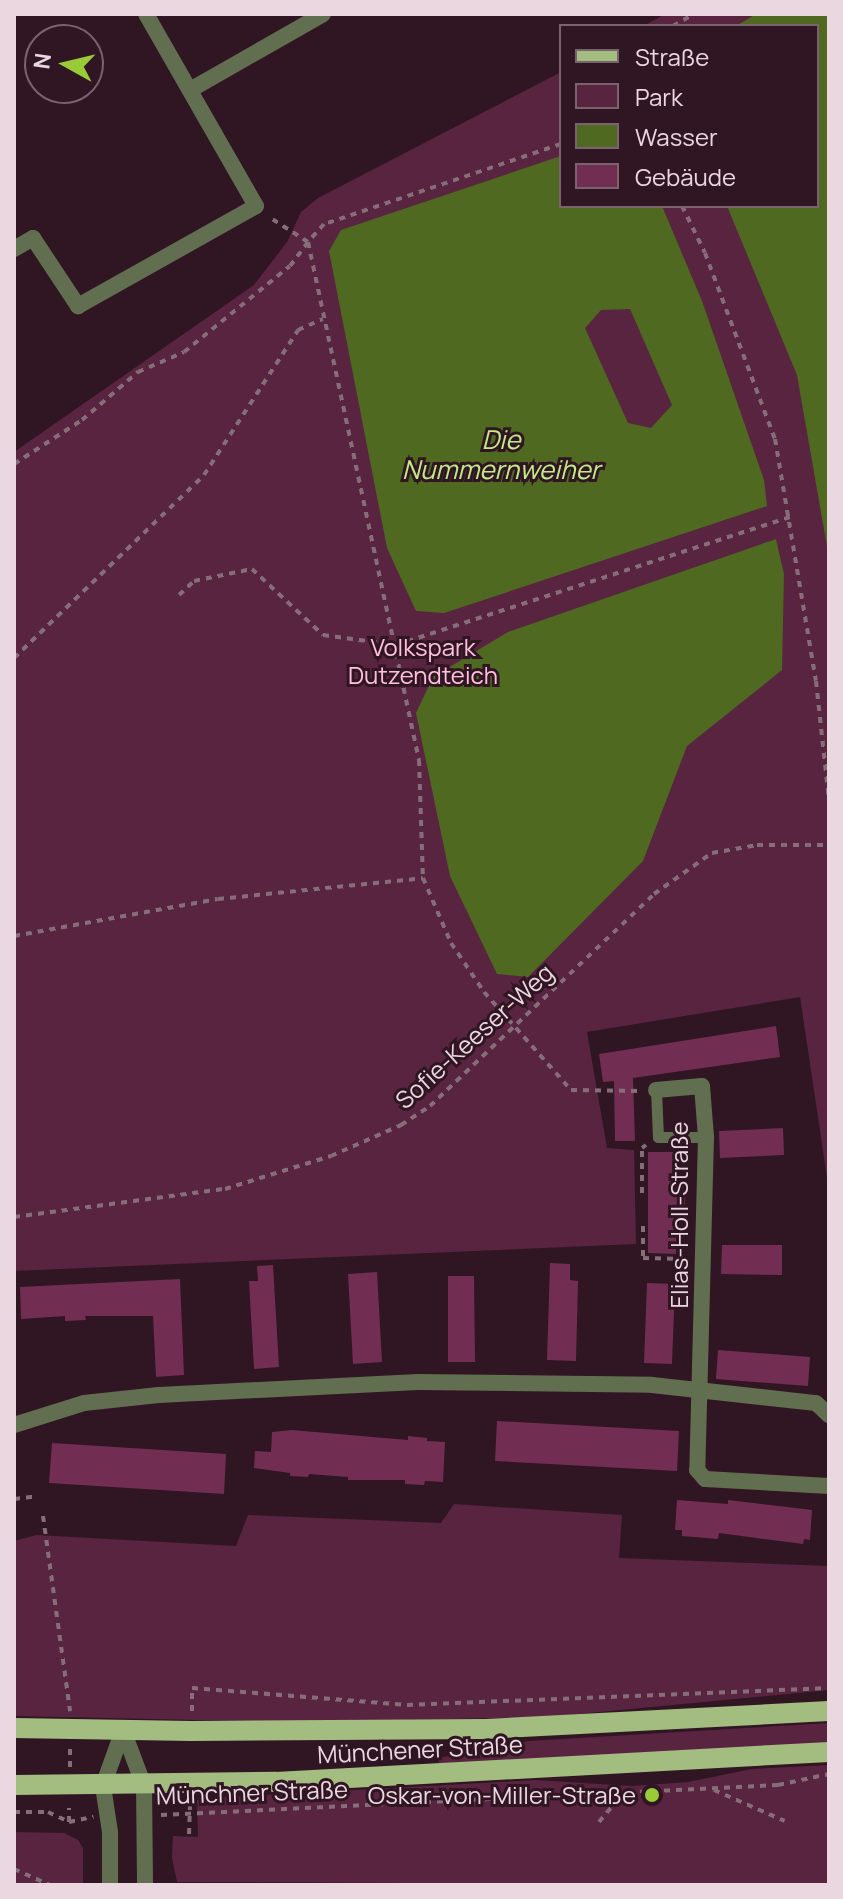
<!DOCTYPE html>
<html>
<head>
<meta charset="utf-8">
<style>
  body { margin:0 }
  #map { position:relative; width:843px; height:1899px; overflow:hidden; background:#301523; font-family:Manrope,sans-serif }
  div>[style] { position:absolute }
  .green>* { inset:0; background:#592440 }
  .water>* { inset:0; background:#4f6921 }
  .building>* { inset:0; background:#712e52 }
  .path>* { height:4px; margin-top:-2px; transform-origin:0; background:repeating-linear-gradient(90deg,#866e79 0 6px,transparent 0 12px) }
  .service>* { height:11px; margin:-5.5px; padding:0 5.5px; transform-origin:5.5px; border-radius:5.5px; background:#616e50 }
  .pedestrian>* { height:16px; margin:-8px; padding:0 8px; transform-origin:8px; border-radius:8px; background:#616e50 }
  .minor>* { height:16px; margin:-8px; padding:0 8px; transform-origin:8px; border-radius:8px; background:#616e50 }
  .primary>* { height:20px; margin:-10px; padding:0 10px; transform-origin:10px; border-radius:10px; background:#a3bd80 }
  .dots>* { width:22px; height:22px; translate:-50% -50%; box-sizing:border-box; border:4px solid #301523; border-radius:50% }
  span { translate:-50% -50%; white-space:nowrap; text-align:center; line-height:1.15; -webkit-text-stroke:6px #301523; paint-order:stroke }
  .park-label { font-size:24px; color:#ffc0dd }
  .street-label { font-size:24px; color:#ead7df }
  .poi-label { font-size:24px; color:#ead7df }
  .right { translate:-100% -50%; text-align:right }
  .water-label { font-size:26px; color:#c2ea86; font-style:italic }
  .frame { position:absolute; inset:0; border:16px solid #ead7df; pointer-events:none }
  .legend { position:absolute; left:559px; top:24px; width:260px; height:184px; box-sizing:border-box; background:#301523; border:2px solid #7a636e; margin:0; padding:10px 14px; list-style:none; font-size:24px; color:#ead7df }
  .legend li { display:flex; align-items:center; gap:16px; height:40px }
  .legend b { width:40px; border:2px solid #7a636e }
  .north { position:absolute; left:24px; top:24px; width:80px; height:80px; box-sizing:border-box; background:#301523; border:2px solid #7a636e; border-radius:50%; rotate:278deg; font-size:22px; font-weight:700; line-height:32px; text-align:center; color:#ead7df }
  .north::after { content:''; display:block; margin:auto; width:28px; height:36px; background:#98cb37; clip-path:polygon(50% 0,100% 100%,50% 72%,0 100%) }
</style>
</head>
<body>
<div id="map">
  <div class="green">
    <div style="clip-path:polygon(665px 14px,829px 14px,829px 1191px,800px 997px,587px 1032px,607px 1148px,634px 1150px,636px 1244px,14px 1271px,14px 452px,254px 285px,287px 242px,301px 212px,318px 198px,561px 72px,561px 206px,817px 206px,817px 26px,644px 26px)"></div>
    <div style="clip-path:polygon(454px 1504px,622px 1515px,619px 1558px,829px 1566px,829px 1690px,547px 1717px,296px 1722px,14px 1716px,14px 1541px,36px 1535px,236px 1546px,248px 1515px,441px 1523px)"></div>
    <div style="clip-path:polygon(829px 1723px,829px 1743px,439px 1765px,438px 1758px,528px 1741px)"></div>
    <div style="clip-path:polygon(829px 1765px,829px 1885px,177px 1882px,172px 1858px,173px 1836px,198px 1837px,197px 1800px,210px 1798px,536px 1780px,631px 1786px,688px 1782px,752px 1769px)"></div>
    <div style="clip-path:polygon(14px 1832px,64px 1833px,78px 1840px,83px 1848px,83px 1885px,14px 1885px)"></div>
  </div>
  <div class="water">
    <div style="clip-path:polygon(756px 14px,829px 14px,829px 558px,797px 375px,727px 206px,817px 206px,817px 26px,736px 26px)"></div>
    <div style="clip-path:polygon(evenodd,561px 156px,561px 206px,662px 206px,702px 301px,764px 480px,767px 506px,444px 613px,416px 611px,387px 548px,329px 251px,341px 230px,561px 156px,630px 309px,672px 405px,651px 428px,628px 423px,585px 328px,601px 310px,630px 309px)"></div>
    <div style="clip-path:polygon(776px 539px,784px 574px,782px 670px,687px 746px,643px 861px,528px 977px,497px 974px,450px 876px,416px 713px,433px 677px,508px 632px)"></div>
  </div>
  <div class="building">
    <div style="clip-path:polygon(776px 1026px,780px 1057px,633px 1078px,635px 1141px,615px 1141px,614px 1081px,603px 1082px,599px 1054px)"></div>
    <div style="clip-path:polygon(783px 1128px,784px 1155px,720px 1158px,719px 1131px)"></div>
    <div style="clip-path:polygon(648px 1152px,677px 1152px,676px 1190px,685px 1198px,685px 1208px,676px 1216px,676px 1254px,648px 1253px)"></div>
    <div style="clip-path:polygon(722px 1245px,782px 1245px,782px 1275px,721px 1274px)"></div>
    <div style="clip-path:polygon(550px 1263px,570px 1264px,570px 1280px,578px 1281px,576px 1361px,547px 1360px)"></div>
    <div style="clip-path:polygon(273px 1265px,279px 1367px,254px 1369px,249px 1281px,258px 1281px,257px 1266px)"></div>
    <div style="clip-path:polygon(377px 1272px,382px 1362px,353px 1364px,348px 1274px)"></div>
    <div style="clip-path:polygon(448px 1276px,474px 1276px,475px 1362px,448px 1362px)"></div>
    <div style="clip-path:polygon(180px 1279px,184px 1375px,156px 1377px,153px 1316px,85px 1316px,86px 1320px,65px 1321px,65px 1316px,21px 1319px,20px 1287px)"></div>
    <div style="clip-path:polygon(647px 1283px,675px 1284px,672px 1364px,644px 1363px)"></div>
    <div style="clip-path:polygon(718px 1350px,810px 1357px,808px 1386px,716px 1379px)"></div>
    <div style="clip-path:polygon(497px 1421px,679px 1431px,677px 1471px,495px 1461px)"></div>
    <div style="clip-path:polygon(292px 1430px,408px 1440px,408px 1436px,427px 1438px,427px 1441px,445px 1442px,443px 1482px,425px 1481px,424px 1485px,405px 1484px,405px 1480px,348px 1480px,348px 1477px,309px 1474px,308px 1477px,290px 1476px,290px 1473px,254px 1468px,255px 1451px,271px 1452px,272px 1432px)"></div>
    <div style="clip-path:polygon(52px 1443px,226px 1454px,224px 1494px,49px 1483px)"></div>
    <div style="clip-path:polygon(677px 1500px,728px 1504px,728px 1500px,812px 1510px,810px 1540px,804px 1539px,803px 1544px,719px 1533px,718px 1539px,682px 1536px,682px 1530px,675px 1530px)"></div>
  </div>
  <div class="path">
    <div style="left:673px;top:26px;width:24px;rotate:-30deg"></div>
    <div style="left:561px;top:144px;width:250px;rotate:161.3deg"></div>
    <div style="left:324px;top:224px;width:24px;rotate:132deg"></div>
    <div style="left:308px;top:242px;width:530px;rotate:77.91deg"></div>
    <div style="left:419px;top:760px;width:118px;rotate:88.1deg"></div>
    <div style="left:423px;top:878px;width:71px;rotate:66.7deg"></div>
    <div style="left:451px;top:943px;width:59px;rotate:56deg"></div>
    <div style="left:484px;top:992px;width:131px;rotate:48.4deg"></div>
    <div style="left:571px;top:1090px;width:70px;rotate:0.8deg"></div>
    <div style="left:682px;top:206px;width:52px;rotate:63.9deg"></div>
    <div style="left:705px;top:253px;width:199px;rotate:69.4deg"></div>
    <div style="left:775px;top:439px;width:245px;rotate:80.4deg"></div>
    <div style="left:816px;top:681px;width:120px;rotate:83.8deg"></div>
    <div style="left:14px;top:464px;width:81px;rotate:-32.9deg"></div>
    <div style="left:82px;top:420px;width:74px;rotate:-40.6deg"></div>
    <div style="left:138px;top:372px;width:50px;rotate:-23.5deg"></div>
    <div style="left:184px;top:352px;width:136px;rotate:-39.1deg"></div>
    <div style="left:290px;top:266px;width:30px;rotate:-53deg"></div>
    <div style="left:308px;top:242px;width:46px;rotate:-147.3deg"></div>
    <div style="left:179px;top:595px;width:21px;rotate:-43deg"></div>
    <div style="left:194px;top:581px;width:59px;rotate:-11.7deg"></div>
    <div style="left:252px;top:569px;width:97px;rotate:42.9deg"></div>
    <div style="left:323px;top:635px;width:74px;rotate:7.8deg"></div>
    <div style="left:396px;top:645px;width:414px;rotate:-18deg"></div>
    <div style="left:14px;top:658px;width:264px;rotate:-43.9deg"></div>
    <div style="left:204px;top:475px;width:173px;rotate:-57deg"></div>
    <div style="left:298px;top:330px;width:27px;rotate:-24deg"></div>
    <div style="left:14px;top:936px;width:207px;rotate:-10.3deg"></div>
    <div style="left:218px;top:899px;width:206px;rotate:-5.8deg"></div>
    <div style="left:642px;top:1193px;width:45px;rotate:-90deg"></div>
    <div style="left:642px;top:1148px;width:5px;rotate:-37deg"></div>
    <div style="left:14px;top:1217px;width:213px;rotate:-7.6deg"></div>
    <div style="left:225px;top:1189px;width:111px;rotate:-17.3deg"></div>
    <div style="left:331px;top:1156px;width:77px;rotate:-23.9deg"></div>
    <div style="left:401px;top:1125px;width:35px;rotate:-33deg"></div>
    <div style="left:430px;top:1106px;width:308px;rotate:-43.4deg"></div>
    <div style="left:654px;top:894px;width:71px;rotate:-35.3deg"></div>
    <div style="left:712px;top:853px;width:46px;rotate:-10.1deg"></div>
    <div style="left:757px;top:845px;width:72px"></div>
    <div style="left:643px;top:1226px;width:32px;rotate:90deg"></div>
    <div style="left:643px;top:1258px;width:42px;rotate:1.4deg"></div>
    <div style="left:14px;top:1499px;width:23px;rotate:-7deg"></div>
    <div style="left:43px;top:1516px;width:197px;rotate:82.1deg"></div>
    <div style="left:192px;top:1711px;width:23px;rotate:-90deg"></div>
    <div style="left:192px;top:1688px;width:216px;rotate:4.5deg"></div>
    <div style="left:407px;top:1705px;width:422px;rotate:-2.3deg"></div>
    <div style="left:70px;top:1767px;width:19px;rotate:-90deg"></div>
    <div style="left:714px;top:1790px;width:77px;rotate:23.6deg"></div>
    <div style="left:14px;top:1812px;width:34px"></div>
    <div style="left:48px;top:1812px;width:23px;rotate:25deg"></div>
    <div style="left:69px;top:1822px;width:25px;rotate:-12deg"></div>
    <div style="left:161px;top:1815px;width:618px;rotate:-2.78deg"></div>
    <div style="left:778px;top:1785px;width:52px;rotate:-12.2deg"></div>
    <div style="left:69px;top:1822px;width:14px;rotate:-90deg"></div>
    <div style="left:599px;top:1822px;width:38px;rotate:-50deg"></div>
    <div style="left:189px;top:1834px;width:34px;rotate:-88deg"></div>
    <div style="left:14px;top:1869px;width:39px;rotate:24deg"></div>
  </div>
  <div class="service">
    <div style="left:656px;top:1090px;width:47px;rotate:87.6deg"></div>
    <div style="left:658px;top:1137px;width:48px"></div>
  </div>
  <div class="pedestrian">
    <div style="left:190px;top:90px;width:153px;rotate:-29.7deg"></div>
    <div style="left:14px;top:249px;width:22px;rotate:-30deg"></div>
    <div style="left:33px;top:238px;width:82px;rotate:56.5deg"></div>
    <div style="left:78px;top:306px;width:204px;rotate:-29.3deg"></div>
    <div style="left:256px;top:206px;width:221px;rotate:-119.8deg"></div>
  </div>
  <div class="minor">
    <div style="left:656px;top:1090px;width:46px;rotate:-5deg"></div>
    <div style="left:702px;top:1086px;width:51px;rotate:85.5deg"></div>
    <div style="left:706px;top:1137px;width:333px;rotate:91.5deg"></div>
    <div style="left:697px;top:1470px;width:12px;rotate:48deg"></div>
    <div style="left:705px;top:1479px;width:124px;rotate:3.2deg"></div>
    <div style="left:14px;top:1425px;width:73px;rotate:-17.4deg"></div>
    <div style="left:84px;top:1403px;width:75px;rotate:-6.1deg"></div>
    <div style="left:159px;top:1395px;width:259px;rotate:-2.9deg"></div>
    <div style="left:418px;top:1382px;width:234px;rotate:0.7deg"></div>
    <div style="left:652px;top:1385px;width:165px;rotate:6.3deg"></div>
    <div style="left:816px;top:1403px;width:18px;rotate:43deg"></div>
    <div style="left:123px;top:1730px;width:60px;rotate:69.4deg"></div>
    <div style="left:144px;top:1786px;width:99px;rotate:89.4deg"></div>
    <div style="left:110px;top:1885px;width:53px;rotate:-90deg"></div>
    <div style="left:110px;top:1832px;width:47px;rotate:-98.7deg"></div>
    <div style="left:103px;top:1786px;width:59px;rotate:-70.3deg"></div>
  </div>
  <div class="primary">
    <div style="left:14px;top:1728px;width:177px;rotate:1deg"></div>
    <div style="left:191px;top:1731px;width:295px;rotate:-0.4deg"></div>
    <div style="left:486px;top:1729px;width:343px;rotate:-3deg"></div>
    <div style="left:14px;top:1785px;width:262px;rotate:-0.7deg"></div>
    <div style="left:276px;top:1782px;width:554px;rotate:-3.11deg"></div>
  </div>
  <div class="dots">
    <div style="left:652px;top:1795px;background:#98cb37"></div>
  </div>
  <div class="park-label">
    <span style="left:423px;top:661px">Volkspark<br>Dutzendteich</span>
  </div>
  <div class="street-label">
    <span style="left:474px;top:1036px;rotate:-42deg">Sofie-Keeser-Weg</span>
    <span style="left:679px;top:1215px;rotate:-90deg">Elias-Holl-Straße</span>
    <span style="left:420px;top:1749px;rotate:-3deg">Münchener Straße</span>
    <span style="left:252px;top:1792px;rotate:-2deg">Münchner Straße</span>
  </div>
  <div class="poi-label">
    <span class="right" style="left:636px;top:1795px">Oskar-von-Miller-Straße</span>
  </div>
  <div class="water-label">
    <span style="left:501px;top:455px">Die<br>Nummernweiher</span>
  </div>
  <div class="frame"></div>
  <ul class="legend">
  <li><b style="height:10px;background:#a3bd80"></b>Straße</li>
  <li><b style="height:22px;background:#592440"></b>Park</li>
  <li><b style="height:22px;background:#4f6921"></b>Wasser</li>
  <li><b style="height:22px;background:#712e52"></b>Gebäude</li>
  </ul>
  <div class="north">N</div>
</div>
</body>
</html>
